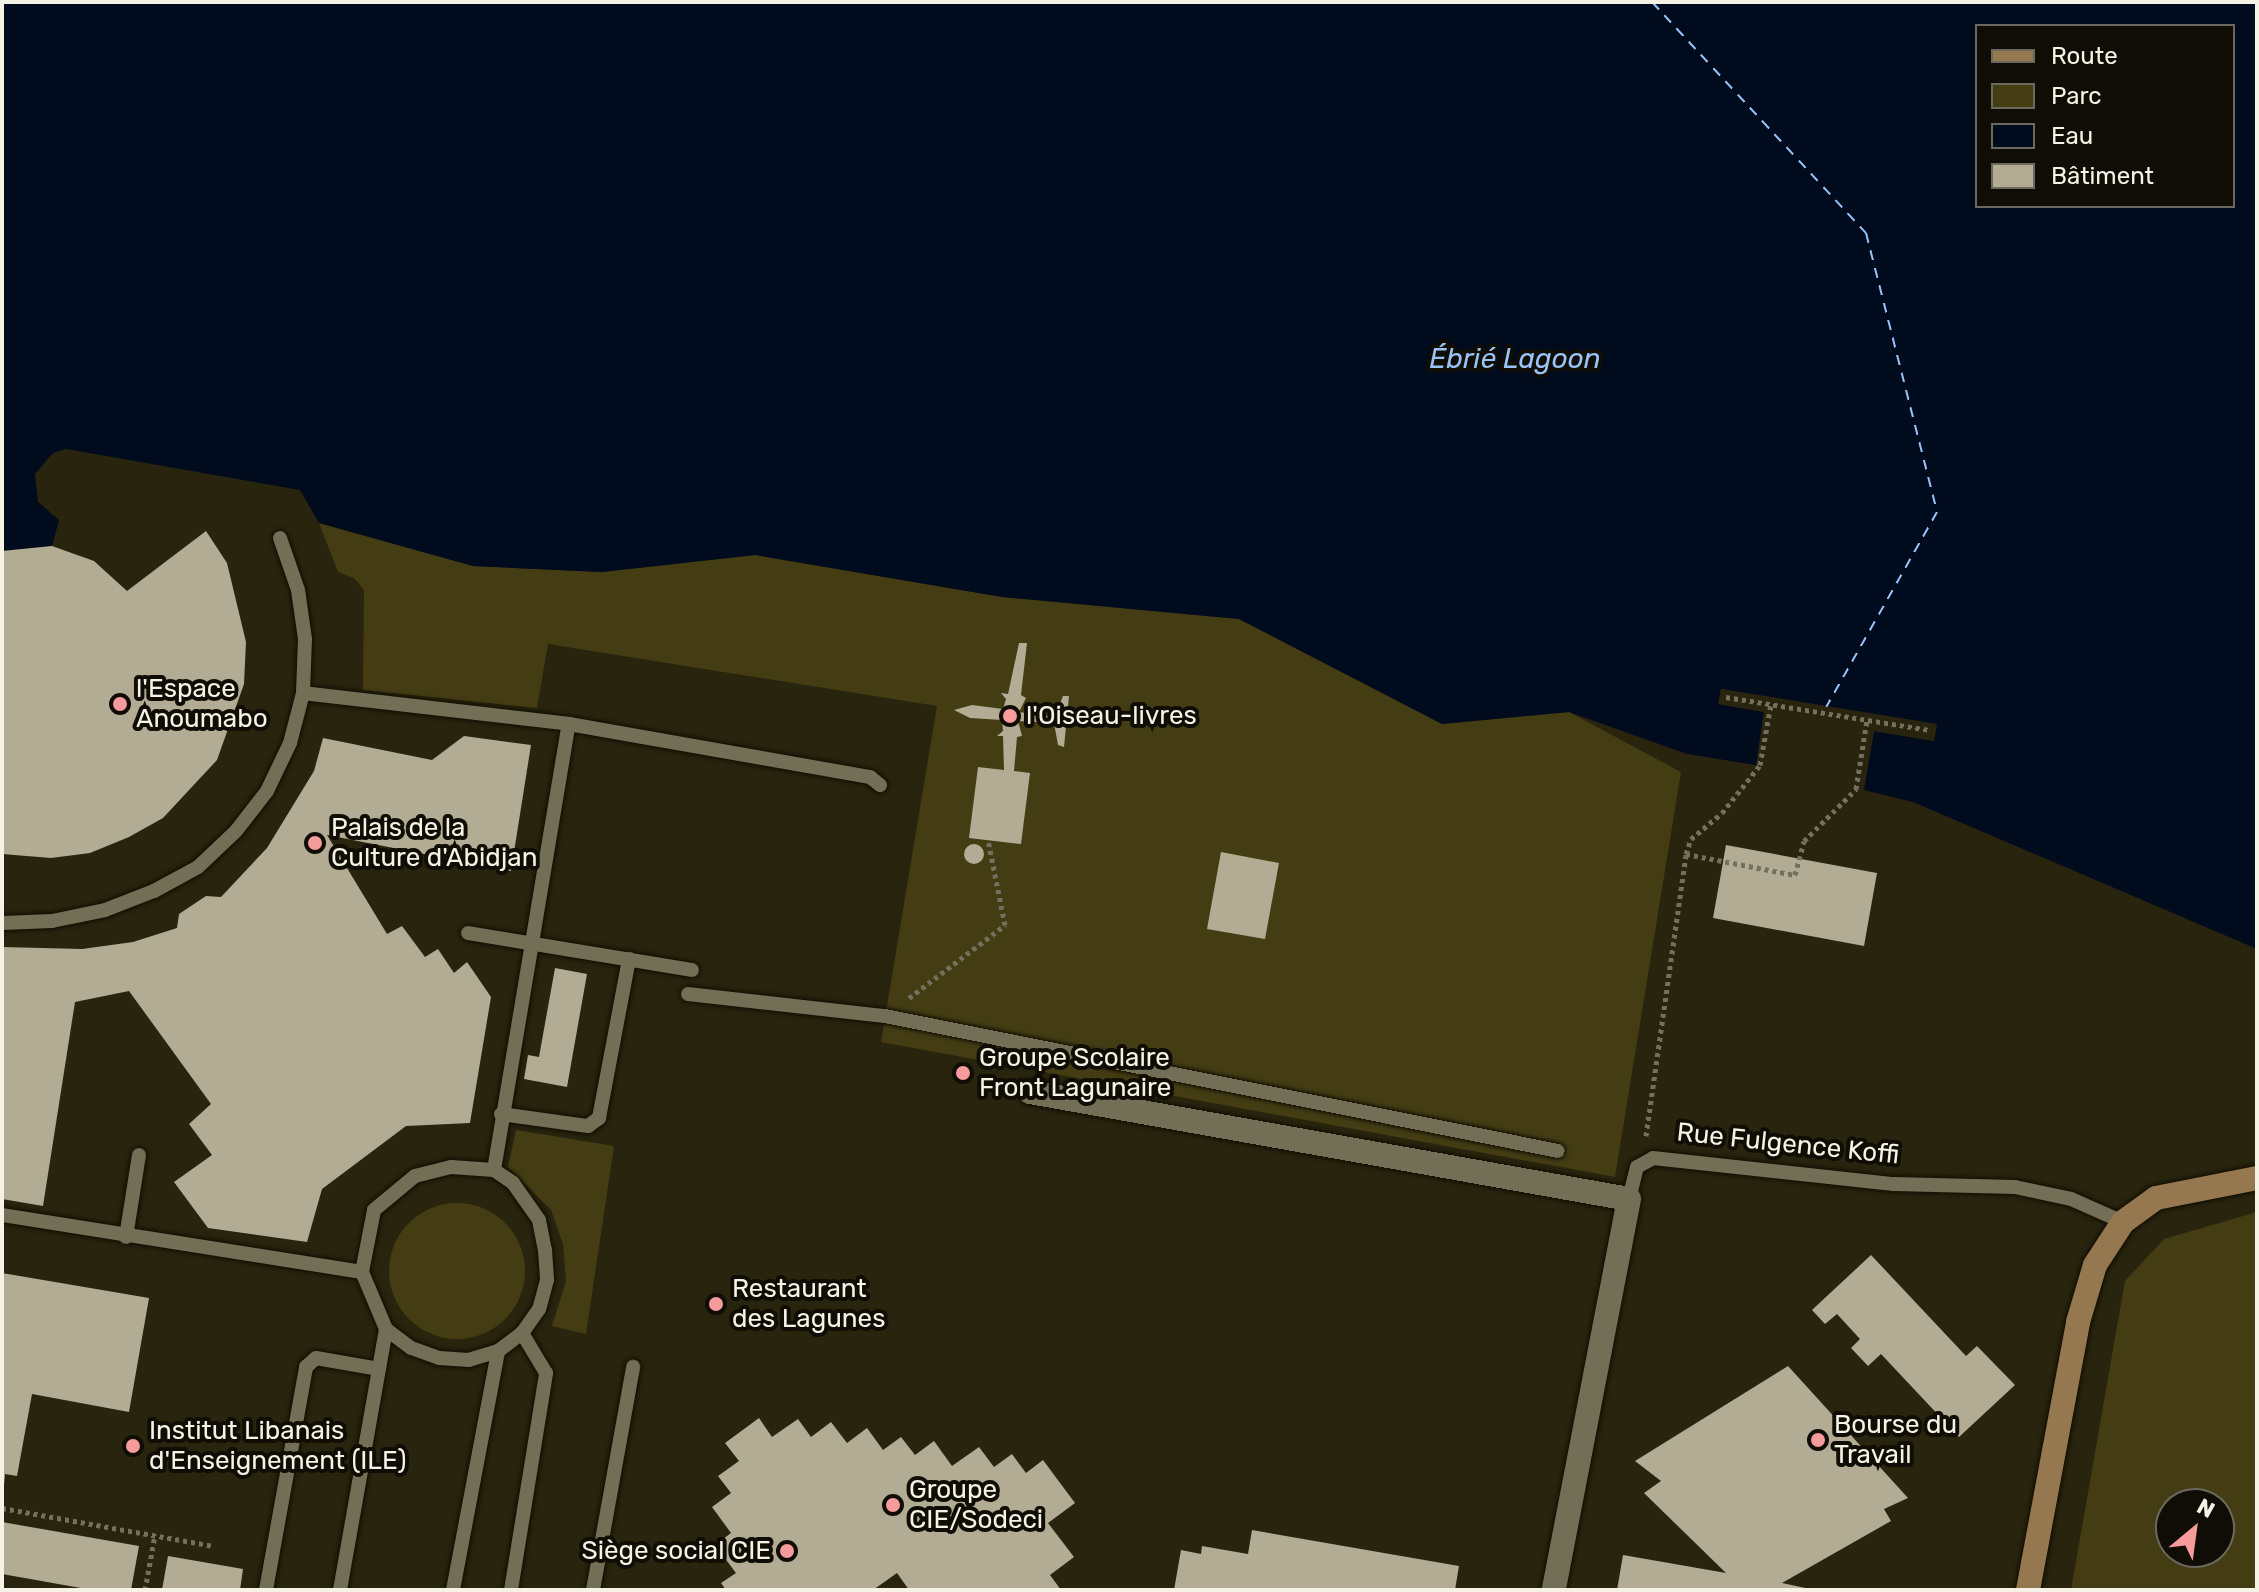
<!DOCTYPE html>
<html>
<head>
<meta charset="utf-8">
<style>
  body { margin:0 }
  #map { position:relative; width:2259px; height:1592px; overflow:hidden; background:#28240e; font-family:Rubik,sans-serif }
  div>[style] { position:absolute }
  .green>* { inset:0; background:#443d14 }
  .round { border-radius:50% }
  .water>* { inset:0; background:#000b1e }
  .pier>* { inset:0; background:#28240e }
  .ferry>* { height:2px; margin-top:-1px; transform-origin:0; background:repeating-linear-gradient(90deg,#97c3f7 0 10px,transparent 0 18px) }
  .building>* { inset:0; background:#b1ac93 }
  .path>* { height:5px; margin-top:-2.5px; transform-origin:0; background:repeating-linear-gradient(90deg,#73705d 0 4px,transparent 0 8px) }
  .roads { filter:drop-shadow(0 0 2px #110d00) drop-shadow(0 0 2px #110d00) }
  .lane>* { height:14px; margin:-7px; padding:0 7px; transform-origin:7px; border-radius:7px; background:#736e56 }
  .street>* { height:24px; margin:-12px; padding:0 12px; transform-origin:12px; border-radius:12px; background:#736e56 }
  .secondary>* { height:24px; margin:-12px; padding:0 12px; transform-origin:12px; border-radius:12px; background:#95784f }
  .dots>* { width:22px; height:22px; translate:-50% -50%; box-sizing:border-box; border:4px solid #0f0d05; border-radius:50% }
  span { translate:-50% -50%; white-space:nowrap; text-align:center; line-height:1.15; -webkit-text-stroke:8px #0f0d05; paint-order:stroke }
  .poi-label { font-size:26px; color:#f5f3e5 }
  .left { translate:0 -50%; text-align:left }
  .right { translate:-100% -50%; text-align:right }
  .street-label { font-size:26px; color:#f5f3e5 }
  .water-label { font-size:28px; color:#97c3f7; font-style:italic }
  .frame { position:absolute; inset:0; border:4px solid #f5f3e5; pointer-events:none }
  .legend { position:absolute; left:1975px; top:24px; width:260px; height:184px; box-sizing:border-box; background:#0f0d05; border:2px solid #6b695f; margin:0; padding:10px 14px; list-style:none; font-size:24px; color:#f5f3e5 }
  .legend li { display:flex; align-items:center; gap:16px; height:40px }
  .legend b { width:40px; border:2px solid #6b695f }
  .north { position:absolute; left:2155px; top:1488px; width:80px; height:80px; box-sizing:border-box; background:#0f0d05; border:2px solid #6b695f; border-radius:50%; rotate:29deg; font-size:22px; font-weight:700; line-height:32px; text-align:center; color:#f5f3e5 }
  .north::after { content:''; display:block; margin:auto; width:28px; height:36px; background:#f59b9b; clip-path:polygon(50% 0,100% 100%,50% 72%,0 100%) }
</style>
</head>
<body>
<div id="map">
  <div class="green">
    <div style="clip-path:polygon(319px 523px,473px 566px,602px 572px,755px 555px,1002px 597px,1239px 619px,1442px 724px,1569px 712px,1681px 772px,1615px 1177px,881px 1042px,937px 706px,548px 644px,537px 708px,363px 690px,364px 590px,354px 578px,338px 572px)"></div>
    <div style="clip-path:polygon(516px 1130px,614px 1146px,586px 1334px,552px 1326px,566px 1281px,563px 1244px,551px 1210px,508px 1167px)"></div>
    <div class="round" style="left:389px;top:1203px;width:136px;height:136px"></div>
    <div style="clip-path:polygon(evenodd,2257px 1212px,2257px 1590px,2071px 1590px,2125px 1281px,2164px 1239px,2257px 1212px,2171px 1504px,2219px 1504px,2219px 1552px,2171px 1552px,2171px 1504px)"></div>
  </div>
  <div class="water">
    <div style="clip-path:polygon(evenodd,2px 2px,2257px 2px,2257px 949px,1913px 802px,1864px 790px,1874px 731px,1934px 741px,1936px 724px,1721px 689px,1718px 704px,1764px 712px,1756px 765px,1687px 754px,1569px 712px,1442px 724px,1239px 619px,1002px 597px,755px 555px,602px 572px,473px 566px,319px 523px,300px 490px,66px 449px,53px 453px,35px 474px,38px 502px,59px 520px,52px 546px,2px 551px,2px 2px,1977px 26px,2233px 26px,2233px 206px,1977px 206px,1977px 26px)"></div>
  </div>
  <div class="pier">
    <div style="clip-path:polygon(1721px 689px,1937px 724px,1934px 741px,1874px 731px,1860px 789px,1871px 728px,1931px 737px,1932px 728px,1724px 693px,1723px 701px,1768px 710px,1756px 765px,1764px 712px,1718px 704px)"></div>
  </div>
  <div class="ferry">
    <div style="left:1652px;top:2px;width:315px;rotate:47.2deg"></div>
    <div style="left:1866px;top:233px;width:288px;rotate:75.7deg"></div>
    <div style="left:1937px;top:512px;width:224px;rotate:119.6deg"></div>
  </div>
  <div class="building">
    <div style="clip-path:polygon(206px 531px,227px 563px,246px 642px,244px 684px,217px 760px,163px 818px,129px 837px,90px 853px,51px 858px,2px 854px,2px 551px,52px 546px,94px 561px,127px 591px)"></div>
    <div style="clip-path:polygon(1019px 643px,1027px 643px,1021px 695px,1026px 698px,1019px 712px,1055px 717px,1063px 696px,1069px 696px,1064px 747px,1058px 745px,1054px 723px,1018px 721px,1022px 736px,1017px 737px,1014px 771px,1030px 773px,1021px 844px,969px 838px,978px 767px,1004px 770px,1003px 736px,997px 736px,1003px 731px,1002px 720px,970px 718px,954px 710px,972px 705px,1003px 709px,1006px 699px,1001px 693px,1008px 694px)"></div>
    <div style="clip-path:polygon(464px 736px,531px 745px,511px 871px,327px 835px,387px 934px,402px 926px,425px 957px,438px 949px,454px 973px,467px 962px,491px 997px,470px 1123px,406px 1126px,322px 1189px,307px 1242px,208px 1228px,174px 1182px,212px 1155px,189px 1124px,211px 1104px,129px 991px,75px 1002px,43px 1206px,2px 1199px,2px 947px,82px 949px,133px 942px,177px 928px,179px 914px,206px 896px,221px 897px,267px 848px,314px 771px,323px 738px,432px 760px)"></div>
    <div class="round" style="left:964px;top:844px;width:20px;height:20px"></div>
    <div style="clip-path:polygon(1726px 845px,1877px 873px,1864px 946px,1713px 918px)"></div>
    <div style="clip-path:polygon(1221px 852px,1279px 863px,1265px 939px,1207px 929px)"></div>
    <div style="clip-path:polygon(555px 968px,587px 974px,567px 1087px,524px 1079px,528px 1055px,539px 1057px)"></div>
    <div style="clip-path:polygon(1871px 1255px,1966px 1356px,1977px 1346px,2015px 1385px,1959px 1437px,1881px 1354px,1868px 1366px,1851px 1348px,1860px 1339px,1837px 1314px,1825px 1324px,1812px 1310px)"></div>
    <div style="clip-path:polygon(2px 1273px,149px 1298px,129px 1412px,32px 1394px,17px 1476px,5px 1474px,4px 1485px)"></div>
    <div style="clip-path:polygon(1788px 1366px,1908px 1498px,1884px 1509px,1891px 1521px,1782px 1583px,1815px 1590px,1617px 1590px,1623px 1555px,1726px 1573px,1644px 1493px,1661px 1481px,1635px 1461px)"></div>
    <div style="clip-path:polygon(759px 1418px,772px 1437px,798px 1419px,811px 1437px,831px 1422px,847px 1443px,867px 1428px,883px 1450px,901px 1437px,915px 1455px,934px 1441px,952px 1466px,979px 1447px,994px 1467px,1012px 1454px,1026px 1473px,1043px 1460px,1075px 1503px,1048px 1523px,1074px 1557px,1050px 1575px,1061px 1590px,909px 1590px,897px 1573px,873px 1590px,726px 1590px,721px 1583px,736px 1573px,715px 1545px,731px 1533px,712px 1507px,731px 1493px,718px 1476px,739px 1461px,725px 1443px)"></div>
    <div style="clip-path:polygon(2px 1522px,139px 1546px,131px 1590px,92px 1590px,2px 1574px)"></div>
    <div style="clip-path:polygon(1252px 1530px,1459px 1566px,1455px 1590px,1174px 1590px,1181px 1550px,1201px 1554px,1202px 1546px,1248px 1554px)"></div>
    <div style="clip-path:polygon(168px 1556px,243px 1569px,240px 1590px,162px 1590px)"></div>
  </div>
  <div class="path">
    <div style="left:1726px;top:697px;width:207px;rotate:9.2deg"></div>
    <div style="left:1686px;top:854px;width:111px;rotate:10.9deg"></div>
    <div style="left:1795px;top:875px;width:35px;rotate:-75deg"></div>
    <div style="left:1804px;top:841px;width:74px;rotate:-45deg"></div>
    <div style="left:1856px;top:789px;width:70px;rotate:-80.9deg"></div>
    <div style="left:909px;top:998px;width:121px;rotate:-37.2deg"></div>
    <div style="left:1005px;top:925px;width:87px;rotate:-101.3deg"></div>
    <div style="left:1646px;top:1136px;width:285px;rotate:-81.9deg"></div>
    <div style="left:1686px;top:854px;width:16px;rotate:-72deg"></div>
    <div style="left:1691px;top:839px;width:40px;rotate:-40deg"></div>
    <div style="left:1722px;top:813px;width:61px;rotate:-51.6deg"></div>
    <div style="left:1760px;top:765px;width:62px;rotate:-79.8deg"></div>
    <div style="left:2px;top:1508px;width:215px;rotate:10.2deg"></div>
    <div style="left:145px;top:1590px;width:56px;rotate:-79.7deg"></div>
  </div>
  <div class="roads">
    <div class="lane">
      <div style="left:303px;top:693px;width:268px;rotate:6.6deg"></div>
      <div style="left:569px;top:724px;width:306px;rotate:10deg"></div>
      <div style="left:870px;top:777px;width:13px;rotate:39deg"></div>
      <div style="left:2px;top:923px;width:50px;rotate:-2.3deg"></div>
      <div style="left:52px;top:921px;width:54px;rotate:-11.7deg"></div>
      <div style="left:105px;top:910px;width:53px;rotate:-21.2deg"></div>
      <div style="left:154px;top:891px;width:50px;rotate:-28.6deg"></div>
      <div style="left:198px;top:867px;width:52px;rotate:-43.5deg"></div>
      <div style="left:236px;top:831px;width:51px;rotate:-52.2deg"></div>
      <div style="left:267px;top:791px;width:53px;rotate:-64.4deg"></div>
      <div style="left:290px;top:743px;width:52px;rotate:-75.4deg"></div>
      <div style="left:303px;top:693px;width:54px;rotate:-87.9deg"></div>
      <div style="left:305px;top:639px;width:49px;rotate:-98.1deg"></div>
      <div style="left:298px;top:590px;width:55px;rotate:-109.1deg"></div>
      <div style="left:468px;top:933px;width:227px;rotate:9.4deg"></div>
      <div style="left:688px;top:994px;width:198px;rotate:6.4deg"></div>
      <div style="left:885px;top:1016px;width:686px;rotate:11.34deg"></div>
      <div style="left:501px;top:1114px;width:88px;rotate:7.9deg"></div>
      <div style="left:588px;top:1126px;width:14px;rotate:-36deg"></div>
      <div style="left:599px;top:1118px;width:162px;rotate:-79.3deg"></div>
      <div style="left:451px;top:1167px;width:43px;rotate:4deg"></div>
      <div style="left:494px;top:1170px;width:23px;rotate:34deg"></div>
      <div style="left:513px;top:1183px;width:45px;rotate:54.9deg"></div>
      <div style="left:539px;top:1220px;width:31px;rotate:79deg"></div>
      <div style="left:545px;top:1250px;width:30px;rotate:86deg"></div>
      <div style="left:547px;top:1280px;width:30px;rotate:105deg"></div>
      <div style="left:539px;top:1309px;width:29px;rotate:125deg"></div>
      <div style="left:522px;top:1333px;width:30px;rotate:143deg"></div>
      <div style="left:498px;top:1351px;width:30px;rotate:163deg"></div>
      <div style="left:469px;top:1360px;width:30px;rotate:-176deg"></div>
      <div style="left:439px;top:1358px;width:30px;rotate:-160deg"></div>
      <div style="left:411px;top:1348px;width:31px;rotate:-143deg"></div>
      <div style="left:386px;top:1329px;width:62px;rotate:-112.8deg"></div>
      <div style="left:362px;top:1272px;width:63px;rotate:-79deg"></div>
      <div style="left:374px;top:1210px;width:53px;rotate:-39.7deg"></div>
      <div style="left:415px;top:1176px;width:37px;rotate:-14deg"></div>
      <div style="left:494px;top:1170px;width:452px;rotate:-80.5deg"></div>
      <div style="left:1629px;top:1199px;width:33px;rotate:-76deg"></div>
      <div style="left:1637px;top:1167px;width:18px;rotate:-29deg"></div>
      <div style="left:1653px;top:1158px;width:242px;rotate:6.2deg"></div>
      <div style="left:1894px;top:1184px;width:121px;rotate:1.4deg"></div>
      <div style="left:2015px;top:1187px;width:57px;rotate:12.1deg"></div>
      <div style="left:2071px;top:1199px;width:57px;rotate:23.9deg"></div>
      <div style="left:2px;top:1215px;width:364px;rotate:9deg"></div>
      <div style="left:126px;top:1237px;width:83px;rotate:-81deg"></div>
      <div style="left:266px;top:1590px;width:227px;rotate:-79.8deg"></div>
      <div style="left:306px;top:1367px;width:13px;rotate:-42deg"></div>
      <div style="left:316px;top:1358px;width:64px;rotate:9.9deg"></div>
      <div style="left:340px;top:1590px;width:265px;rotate:-80deg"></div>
      <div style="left:453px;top:1590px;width:243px;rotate:-79.3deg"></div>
      <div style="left:511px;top:1590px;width:220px;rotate:-80.8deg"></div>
      <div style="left:546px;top:1373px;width:47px;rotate:-121deg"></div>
      <div style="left:593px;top:1590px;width:227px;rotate:-79.8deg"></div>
    </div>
    <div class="street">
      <div style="left:1030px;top:1092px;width:608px;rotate:10.13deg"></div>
      <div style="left:1629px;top:1199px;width:398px;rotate:100.9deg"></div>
    </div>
    <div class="secondary">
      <div style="left:2028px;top:1590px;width:273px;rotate:-79.4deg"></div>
      <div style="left:2078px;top:1322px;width:59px;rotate:-73.4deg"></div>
      <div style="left:2095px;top:1265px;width:51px;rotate:-56.9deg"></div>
      <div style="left:2123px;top:1222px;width:41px;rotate:-36deg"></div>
      <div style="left:2156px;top:1198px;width:103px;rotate:-11.2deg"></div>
    </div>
  </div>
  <div class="dots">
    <div style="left:120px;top:704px;background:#f59b9b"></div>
    <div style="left:1010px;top:716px;background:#f59b9b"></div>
    <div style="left:315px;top:843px;background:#f59b9b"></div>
    <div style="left:963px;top:1073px;background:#f59b9b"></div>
    <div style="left:716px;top:1304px;background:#f59b9b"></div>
    <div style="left:1818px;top:1440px;background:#f59b9b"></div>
    <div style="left:133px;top:1446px;background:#f59b9b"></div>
    <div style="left:893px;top:1505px;background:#f59b9b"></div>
    <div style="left:787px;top:1551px;background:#f59b9b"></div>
  </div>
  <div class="poi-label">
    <span class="left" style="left:136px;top:704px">l'Espace<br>Anoumabo</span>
    <span class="left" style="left:1026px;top:716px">l'Oiseau-livres</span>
    <span class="left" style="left:331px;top:843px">Palais de la<br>Culture d'Abidjan</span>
    <span class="left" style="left:979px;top:1073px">Groupe Scolaire<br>Front Lagunaire</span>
    <span class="left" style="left:732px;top:1304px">Restaurant<br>des Lagunes</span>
    <span class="left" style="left:1834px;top:1440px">Bourse du<br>Travail</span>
    <span class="left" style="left:149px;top:1446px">Institut Libanais<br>d'Enseignement (ILE)</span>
    <span class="left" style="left:909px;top:1505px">Groupe<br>CIE/Sodeci</span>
    <span class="right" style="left:771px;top:1551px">Siège social CIE</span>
  </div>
  <div class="street-label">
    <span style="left:1788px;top:1144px;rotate:6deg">Rue Fulgence Koffi</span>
  </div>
  <div class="water-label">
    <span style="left:1515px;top:359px">Ébrié Lagoon</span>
  </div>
  <div class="frame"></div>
  <ul class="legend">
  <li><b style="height:10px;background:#95784f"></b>Route</li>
  <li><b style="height:22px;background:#443d14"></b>Parc</li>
  <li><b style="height:22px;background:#000b1e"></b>Eau</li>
  <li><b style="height:22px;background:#b1ac93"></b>Bâtiment</li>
  </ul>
  <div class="north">N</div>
</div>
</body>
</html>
